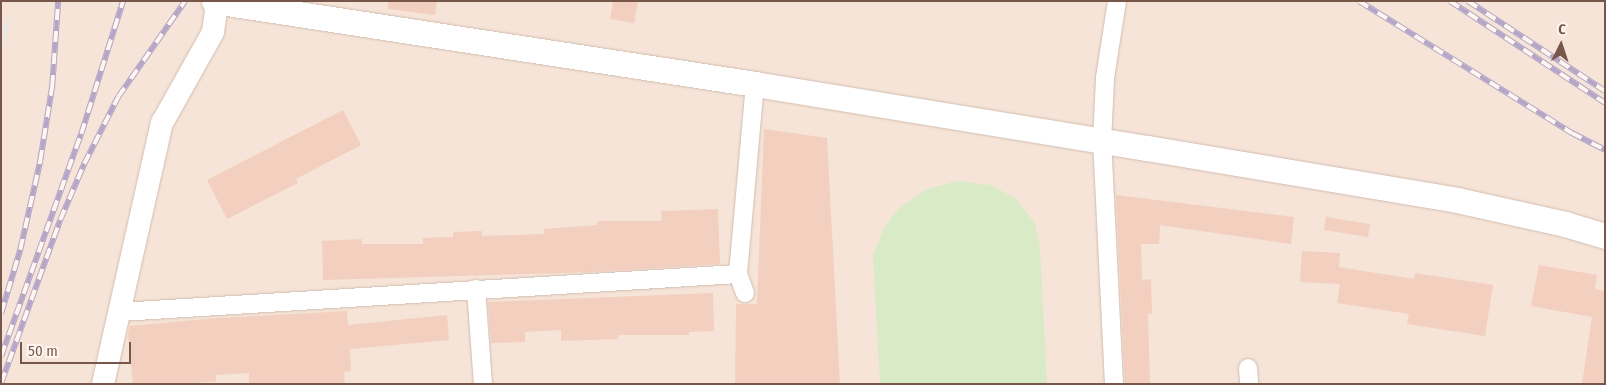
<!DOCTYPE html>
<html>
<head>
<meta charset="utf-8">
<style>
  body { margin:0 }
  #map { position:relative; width:1606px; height:385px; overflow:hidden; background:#fdf3e9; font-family:"Fira Sans Condensed",sans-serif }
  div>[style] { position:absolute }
  .residential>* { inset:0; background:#f5e4d7 }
  .industrial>* { inset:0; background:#eee6e2 }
  .green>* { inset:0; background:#d8ebc6 }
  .building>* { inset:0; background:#f3cfc0 }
  .roads { filter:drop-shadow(0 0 1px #d2bcb0) drop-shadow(0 0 1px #d2bcb0) }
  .minor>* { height:18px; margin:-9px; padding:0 9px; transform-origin:9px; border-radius:9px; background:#fff }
  .tertiary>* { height:22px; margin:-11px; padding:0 11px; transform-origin:11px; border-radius:11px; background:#fff }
  .secondary>* { height:25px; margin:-12.5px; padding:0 12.5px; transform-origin:12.5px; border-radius:12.5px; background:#fff }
  .rail>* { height:5.5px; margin-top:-2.75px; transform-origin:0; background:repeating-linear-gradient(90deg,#fff7ef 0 11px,#b5a6c8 0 22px); box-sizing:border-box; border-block:1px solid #b5a6c8 }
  span { translate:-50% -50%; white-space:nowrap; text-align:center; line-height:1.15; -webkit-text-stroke:4px #fff7ef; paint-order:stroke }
  .frame { position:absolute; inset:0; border:2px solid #78574b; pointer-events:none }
  .north { position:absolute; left:1536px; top:20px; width:50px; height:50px; -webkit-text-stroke:4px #fff7ef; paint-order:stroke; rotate:4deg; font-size:14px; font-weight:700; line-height:20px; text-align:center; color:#78574b }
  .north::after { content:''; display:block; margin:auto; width:18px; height:22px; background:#78574b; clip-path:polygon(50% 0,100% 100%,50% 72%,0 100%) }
  .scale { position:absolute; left:20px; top:342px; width:111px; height:22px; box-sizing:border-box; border:2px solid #78574b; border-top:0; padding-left:6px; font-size:15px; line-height:18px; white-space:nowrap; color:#78574b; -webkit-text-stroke:4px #fff7ef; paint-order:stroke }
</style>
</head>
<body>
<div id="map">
  <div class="residential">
    <div style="clip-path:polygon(1px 1px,1605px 1px,1605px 384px,1px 384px)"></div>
  </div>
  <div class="industrial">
    <div style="clip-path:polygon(1px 22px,11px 23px,1px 56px)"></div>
  </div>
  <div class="green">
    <div style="clip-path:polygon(958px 181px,991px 185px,1016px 199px,1035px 223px,1040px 248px,1047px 384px,880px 384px,873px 256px,884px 228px,900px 207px,927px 189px)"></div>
  </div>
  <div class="building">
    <div style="clip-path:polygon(388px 1px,437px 1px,435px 15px,388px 9px)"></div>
    <div style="clip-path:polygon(613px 1px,638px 1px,634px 23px,610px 19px)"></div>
    <div style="clip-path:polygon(343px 110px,361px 145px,296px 179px,298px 183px,227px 219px,207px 180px)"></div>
    <div style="clip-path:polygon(764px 129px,827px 138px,840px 384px,735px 384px,736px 304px,757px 304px)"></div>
    <div style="clip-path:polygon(1116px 195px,1294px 217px,1291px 244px,1160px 225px,1159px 244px,1141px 244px,1142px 280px,1151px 279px,1152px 314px,1148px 314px,1150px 384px,1125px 384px)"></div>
    <div style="clip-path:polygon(718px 209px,720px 264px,592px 272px,323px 280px,322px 241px,362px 239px,362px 244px,423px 244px,423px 238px,453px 237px,453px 232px,482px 231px,482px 236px,544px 234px,544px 229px,597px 225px,597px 221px,662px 221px,661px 211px)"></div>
    <div style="clip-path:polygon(1326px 217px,1370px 224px,1368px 237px,1324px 230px)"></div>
    <div style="clip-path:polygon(1302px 251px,1340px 253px,1339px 267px,1414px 279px,1415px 273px,1493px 285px,1485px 336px,1407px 324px,1409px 314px,1337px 303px,1340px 284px,1300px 282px)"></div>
    <div style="clip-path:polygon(1539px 265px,1597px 275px,1595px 289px,1605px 291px,1605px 384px,1582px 384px,1592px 317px,1531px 306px)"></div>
    <div style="clip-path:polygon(713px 293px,714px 331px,689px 332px,689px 335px,618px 335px,618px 339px,561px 341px,561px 330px,525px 332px,525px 342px,491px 343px,488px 302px)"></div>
    <div style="clip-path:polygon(347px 311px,348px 325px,447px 315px,449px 340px,350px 349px,351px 371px,344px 372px,345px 384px,249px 384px,249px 373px,216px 375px,216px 381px,187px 384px,133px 384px,128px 334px,130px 326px,206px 319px)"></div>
  </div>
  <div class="roads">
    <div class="minor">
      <div style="left:476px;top:289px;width:95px;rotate:85.8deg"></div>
      <div style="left:745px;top:293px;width:20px;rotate:-110deg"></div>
      <div style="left:738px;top:274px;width:191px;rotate:-84.9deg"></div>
      <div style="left:120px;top:312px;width:619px;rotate:-3.52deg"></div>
      <div style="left:1248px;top:368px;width:16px;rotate:86deg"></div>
      <div style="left:1114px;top:384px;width:242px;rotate:-92.8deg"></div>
      <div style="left:1102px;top:142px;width:64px;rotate:-87.3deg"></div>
      <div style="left:1105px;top:78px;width:78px;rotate:-81.1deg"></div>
    </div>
    <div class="tertiary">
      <div style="left:103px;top:384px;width:268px;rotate:-77.3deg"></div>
      <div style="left:162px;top:123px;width:104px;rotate:-60.7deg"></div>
      <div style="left:213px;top:32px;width:30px;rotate:-82deg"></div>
    </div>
    <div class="secondary">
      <div style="left:214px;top:1px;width:547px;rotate:8.72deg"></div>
      <div style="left:755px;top:84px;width:397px;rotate:9.3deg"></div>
      <div style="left:1147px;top:148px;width:314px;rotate:9.5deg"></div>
      <div style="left:1457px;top:200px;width:111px;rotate:12.5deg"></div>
      <div style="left:1565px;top:224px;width:42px;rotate:16.7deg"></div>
    </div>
  </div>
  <div class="rail">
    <div style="left:1359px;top:1px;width:251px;rotate:31.8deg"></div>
    <div style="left:1572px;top:133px;width:37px;rotate:27deg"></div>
    <div style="left:1450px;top:1px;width:186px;rotate:33.3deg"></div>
    <div style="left:1468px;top:1px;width:164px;rotate:33.3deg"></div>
    <div style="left:1px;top:313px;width:66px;rotate:-73.2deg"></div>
    <div style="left:20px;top:250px;width:91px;rotate:-77.3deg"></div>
    <div style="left:40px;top:161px;width:76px;rotate:-80.9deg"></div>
    <div style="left:52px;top:86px;width:85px;rotate:-86deg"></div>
    <div style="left:1px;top:356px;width:236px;rotate:-70.2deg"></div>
    <div style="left:81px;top:134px;width:139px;rotate:-72.5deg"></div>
    <div style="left:1px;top:383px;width:173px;rotate:-70.1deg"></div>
    <div style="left:60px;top:220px;width:61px;rotate:-66.8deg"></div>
    <div style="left:84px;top:164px;width:75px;rotate:-63.1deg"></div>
    <div style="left:118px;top:97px;width:117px;rotate:-55.1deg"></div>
  </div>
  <div class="frame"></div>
  <div class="north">С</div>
  <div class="scale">50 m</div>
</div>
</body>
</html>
